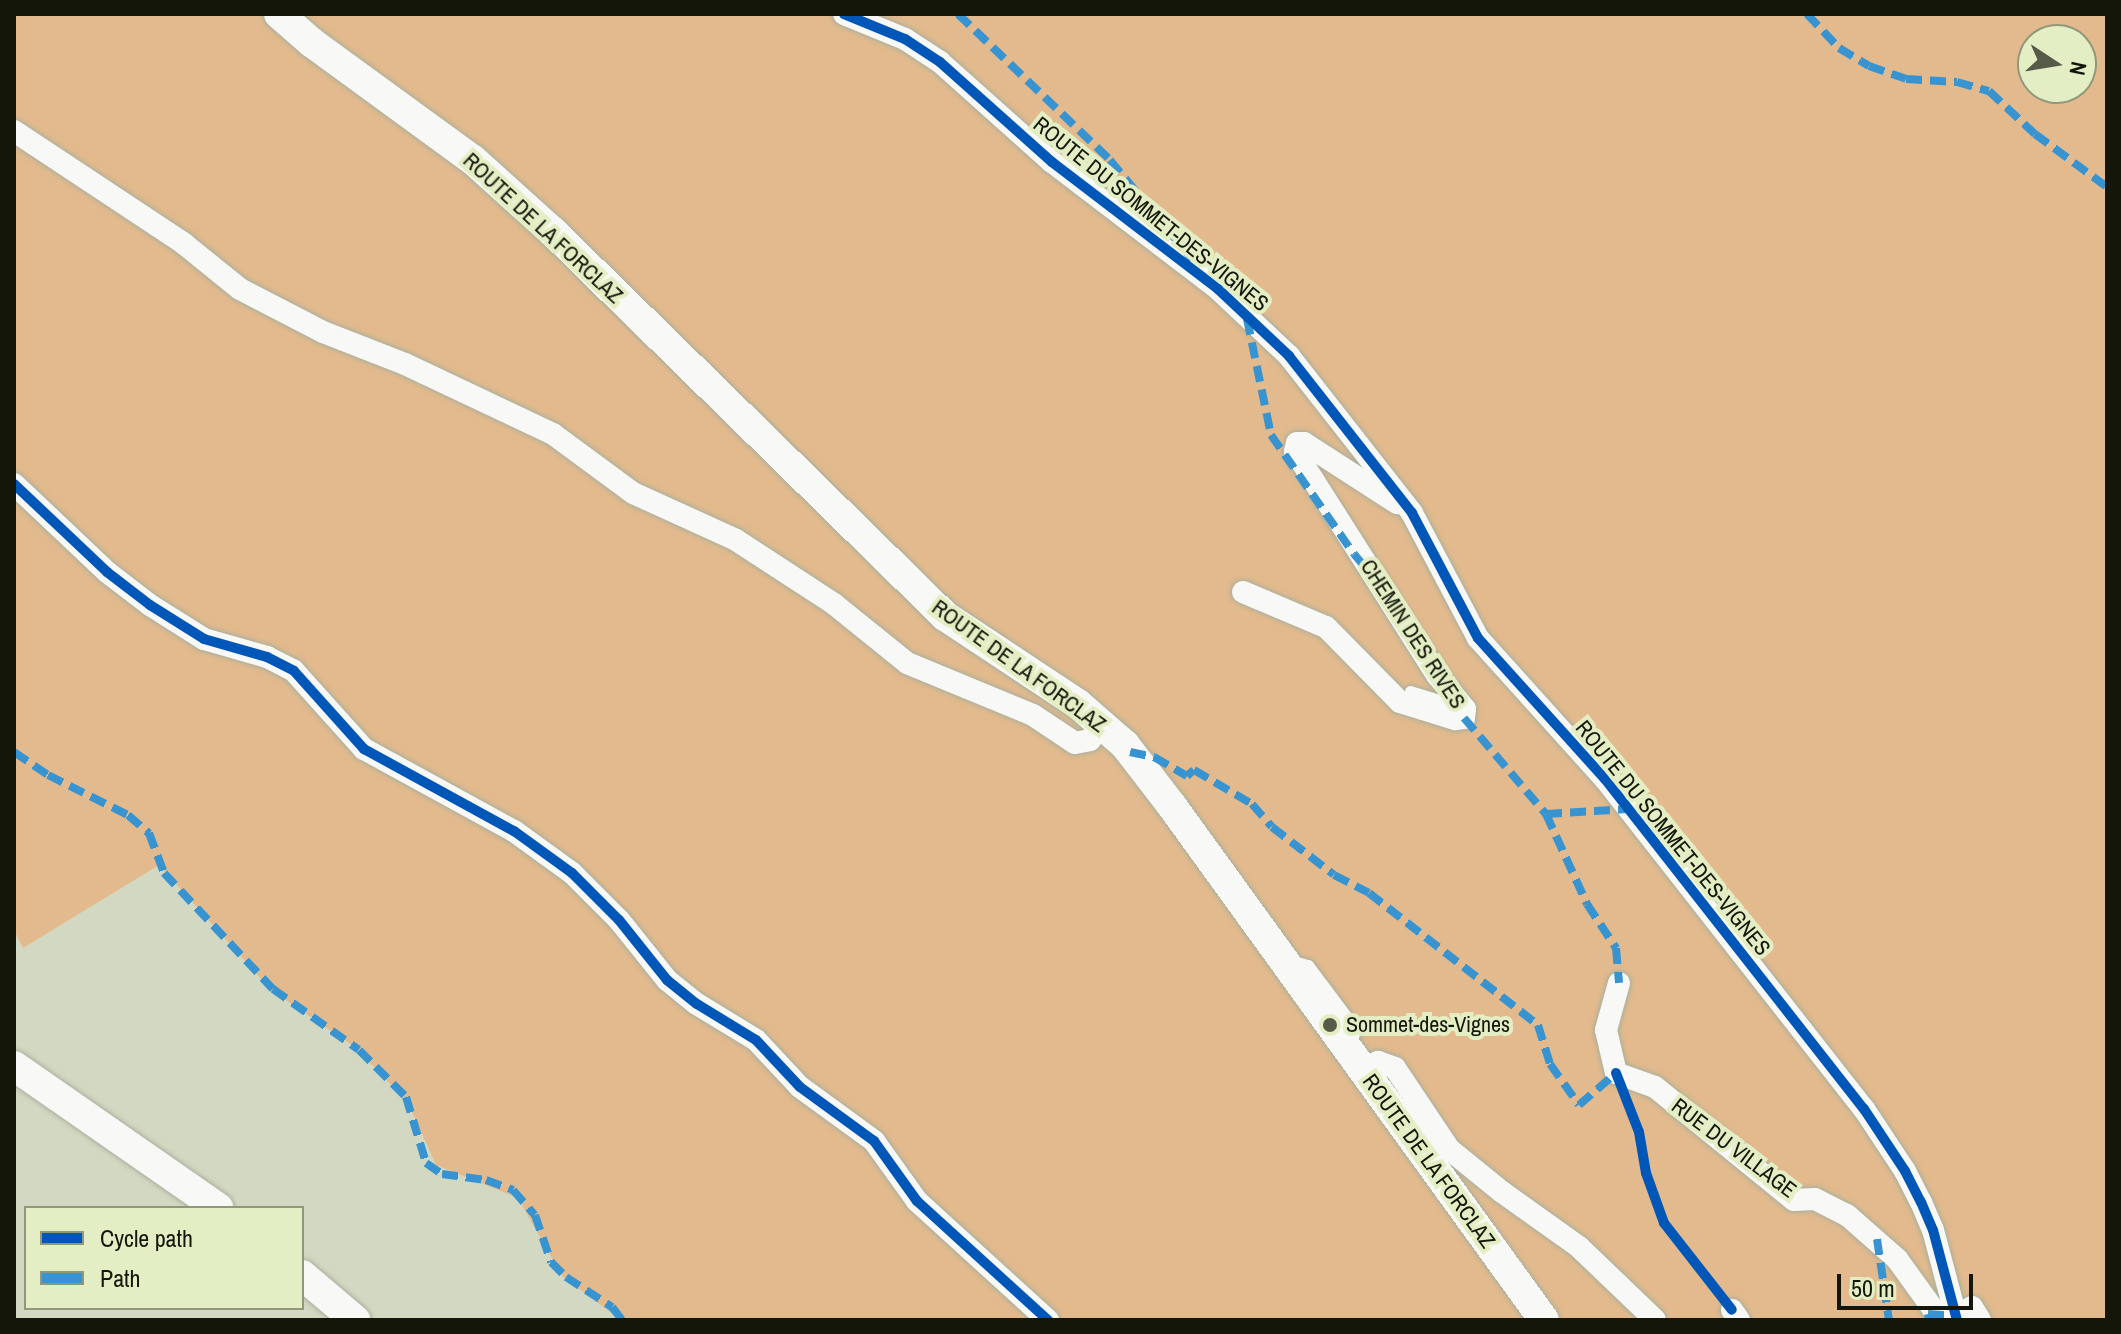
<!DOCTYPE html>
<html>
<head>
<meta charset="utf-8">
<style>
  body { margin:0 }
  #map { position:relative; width:2121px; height:1334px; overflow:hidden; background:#d2d8c1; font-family:"Archivo Narrow",sans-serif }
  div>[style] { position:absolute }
  .green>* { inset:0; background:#e2ba8d }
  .roads { filter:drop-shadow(0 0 2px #aaaf9d) drop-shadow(0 0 2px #aaaf9d) }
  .service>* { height:11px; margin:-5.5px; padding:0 5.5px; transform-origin:5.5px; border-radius:5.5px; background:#f8f9f6 }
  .minor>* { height:22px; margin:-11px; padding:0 11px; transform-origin:11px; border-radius:11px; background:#f8f9f6 }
  .secondary>* { height:30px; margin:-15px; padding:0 15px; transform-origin:15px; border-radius:15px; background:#f8f9f6 }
  .quiet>* { height:8px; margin-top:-4px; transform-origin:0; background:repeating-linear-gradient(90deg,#3893d1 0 16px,transparent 0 24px) }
  .cycleway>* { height:10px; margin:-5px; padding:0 5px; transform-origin:5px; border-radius:5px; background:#0057b8 }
  .dots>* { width:22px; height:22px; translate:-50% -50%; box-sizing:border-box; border:4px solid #e4eec5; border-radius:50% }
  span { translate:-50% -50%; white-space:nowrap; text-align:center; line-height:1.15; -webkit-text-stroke:8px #e4eec5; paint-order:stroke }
  .street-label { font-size:22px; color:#131608 }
  .poi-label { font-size:22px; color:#131608 }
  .left { translate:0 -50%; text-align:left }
  .frame { position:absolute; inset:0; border:16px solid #131608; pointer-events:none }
  .legend { position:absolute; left:24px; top:1206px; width:280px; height:104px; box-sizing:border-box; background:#e4eec5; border:2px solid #909879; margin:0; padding:10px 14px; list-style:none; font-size:24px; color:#131608 }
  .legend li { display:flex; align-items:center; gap:16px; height:40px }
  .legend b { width:40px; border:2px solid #909879 }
  .north { position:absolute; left:2017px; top:24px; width:80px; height:80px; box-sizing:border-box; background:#e4eec5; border:2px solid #909879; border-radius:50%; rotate:102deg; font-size:22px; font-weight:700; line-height:32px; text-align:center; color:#131608 }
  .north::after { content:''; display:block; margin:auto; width:28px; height:36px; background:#565a49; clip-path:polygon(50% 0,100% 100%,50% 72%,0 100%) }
  .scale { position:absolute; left:1837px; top:1274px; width:136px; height:36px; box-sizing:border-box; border:4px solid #131608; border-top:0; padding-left:10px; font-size:24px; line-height:28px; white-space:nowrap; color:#131608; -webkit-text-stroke:6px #e4eec5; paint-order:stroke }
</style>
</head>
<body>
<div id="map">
  <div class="green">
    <div style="clip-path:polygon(evenodd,14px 14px,2107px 14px,2107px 1320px,621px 1320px,562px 1276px,518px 1198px,436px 1165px,408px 1103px,356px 1048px,271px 990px,159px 865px,23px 948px,14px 930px,14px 14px,2033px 40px,2081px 40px,2081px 88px,2033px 88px,2033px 40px)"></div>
  </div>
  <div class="roads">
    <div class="service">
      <div style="left:1410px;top:691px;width:34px;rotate:17deg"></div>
      <div style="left:1443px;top:701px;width:11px;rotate:-15deg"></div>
      <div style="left:1290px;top:960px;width:19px;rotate:16deg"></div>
      <div style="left:1308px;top:965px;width:80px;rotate:53.1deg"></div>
      <div style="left:1356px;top:1029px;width:15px;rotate:113deg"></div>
    </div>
    <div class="minor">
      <div style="left:844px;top:14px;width:66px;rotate:22.3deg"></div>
      <div style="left:905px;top:39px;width:42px;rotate:33.3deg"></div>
      <div style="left:940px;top:62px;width:150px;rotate:41.8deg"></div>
      <div style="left:1052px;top:162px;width:209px;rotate:37.4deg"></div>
      <div style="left:1218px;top:289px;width:98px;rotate:43.3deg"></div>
      <div style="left:1289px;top:356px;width:199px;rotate:51.9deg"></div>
      <div style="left:1412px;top:513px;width:141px;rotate:62.2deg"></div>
      <div style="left:1478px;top:638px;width:190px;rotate:48deg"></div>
      <div style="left:1605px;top:779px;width:420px;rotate:51.9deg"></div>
      <div style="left:1864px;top:1109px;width:74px;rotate:56.5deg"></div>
      <div style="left:1905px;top:1171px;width:35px;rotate:63deg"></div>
      <div style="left:1921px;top:1202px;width:30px;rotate:67deg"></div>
      <div style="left:1933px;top:1230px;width:93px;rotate:75.1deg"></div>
      <div style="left:14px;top:131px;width:203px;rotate:33.5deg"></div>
      <div style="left:183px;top:243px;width:73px;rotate:38.9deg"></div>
      <div style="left:240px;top:289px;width:93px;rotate:27.4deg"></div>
      <div style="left:323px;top:332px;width:88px;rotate:21.3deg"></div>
      <div style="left:405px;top:364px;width:164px;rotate:25.3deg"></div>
      <div style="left:553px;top:434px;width:99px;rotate:36.4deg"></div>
      <div style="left:633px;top:493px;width:113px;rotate:24.5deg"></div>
      <div style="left:736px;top:540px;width:117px;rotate:33.1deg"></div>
      <div style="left:834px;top:604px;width:94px;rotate:38.9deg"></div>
      <div style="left:907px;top:663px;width:136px;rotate:22.4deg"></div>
      <div style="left:1033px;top:715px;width:50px;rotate:33.7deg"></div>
      <div style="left:1075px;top:743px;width:15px;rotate:-11deg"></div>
      <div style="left:1090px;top:740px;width:21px;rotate:-51deg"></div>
      <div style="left:14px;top:484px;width:128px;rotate:43.4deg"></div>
      <div style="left:107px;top:572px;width:54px;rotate:37.5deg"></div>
      <div style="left:150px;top:605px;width:64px;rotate:32.2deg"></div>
      <div style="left:204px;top:639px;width:66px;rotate:15.9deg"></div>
      <div style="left:267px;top:657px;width:30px;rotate:27deg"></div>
      <div style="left:294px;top:671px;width:105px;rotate:48.1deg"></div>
      <div style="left:364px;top:749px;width:171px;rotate:28.7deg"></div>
      <div style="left:514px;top:831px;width:72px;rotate:35.9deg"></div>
      <div style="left:572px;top:873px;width:66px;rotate:45deg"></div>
      <div style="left:619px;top:920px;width:77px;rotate:51.3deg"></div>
      <div style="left:667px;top:980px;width:38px;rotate:39deg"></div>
      <div style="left:697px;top:1004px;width:69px;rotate:31.4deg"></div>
      <div style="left:756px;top:1040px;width:64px;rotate:46.9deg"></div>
      <div style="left:800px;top:1087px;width:92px;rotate:36.1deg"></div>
      <div style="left:874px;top:1141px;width:74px;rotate:54.4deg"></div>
      <div style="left:917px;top:1201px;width:177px;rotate:42.3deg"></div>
      <div style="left:1243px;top:592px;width:90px;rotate:22.9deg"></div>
      <div style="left:1326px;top:627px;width:105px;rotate:45.4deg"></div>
      <div style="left:1400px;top:702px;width:58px;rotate:17.2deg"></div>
      <div style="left:1455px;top:719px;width:9px;rotate:-6deg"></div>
      <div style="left:1464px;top:718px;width:9px;rotate:-84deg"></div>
      <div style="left:1465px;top:709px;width:44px;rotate:-129.5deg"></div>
      <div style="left:1437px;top:675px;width:265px;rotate:-122.4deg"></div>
      <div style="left:1295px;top:451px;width:8px;rotate:-76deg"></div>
      <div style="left:1297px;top:443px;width:7px"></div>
      <div style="left:1304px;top:443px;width:111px;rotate:32.8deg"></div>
      <div style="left:1619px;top:983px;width:49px;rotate:105.5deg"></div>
      <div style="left:1606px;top:1030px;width:44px;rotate:76.9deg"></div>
      <div style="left:1616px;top:1073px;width:41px;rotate:19.7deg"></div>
      <div style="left:1655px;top:1087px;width:179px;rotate:39.1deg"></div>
      <div style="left:1794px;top:1200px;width:21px;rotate:-3deg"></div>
      <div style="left:1815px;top:1199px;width:36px;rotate:27deg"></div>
      <div style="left:1847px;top:1215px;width:67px;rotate:41.3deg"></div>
      <div style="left:1897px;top:1259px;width:62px;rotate:54.2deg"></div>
      <div style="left:1933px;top:1309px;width:24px;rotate:17deg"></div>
      <div style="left:1363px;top:1069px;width:17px;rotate:-25deg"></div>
      <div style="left:1378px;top:1062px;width:18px;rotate:19deg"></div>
      <div style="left:1395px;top:1068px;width:97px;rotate:56.3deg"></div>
      <div style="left:1449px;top:1149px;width:68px;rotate:39.1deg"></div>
      <div style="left:1502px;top:1192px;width:95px;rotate:35.5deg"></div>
      <div style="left:1579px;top:1247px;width:105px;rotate:43.8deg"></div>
      <div style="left:1732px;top:1310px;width:12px;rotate:55deg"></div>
      <div style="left:1956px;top:1316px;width:18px;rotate:-29deg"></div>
      <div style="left:1972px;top:1307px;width:15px;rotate:58deg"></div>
    </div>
    <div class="secondary">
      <div style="left:279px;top:14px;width:43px;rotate:41.2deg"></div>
      <div style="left:311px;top:42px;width:200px;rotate:36.1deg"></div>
      <div style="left:473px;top:160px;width:108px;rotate:42deg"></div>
      <div style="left:553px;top:232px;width:549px;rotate:44.41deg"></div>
      <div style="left:945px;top:616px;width:159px;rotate:33.5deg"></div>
      <div style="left:1078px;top:704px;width:62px;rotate:41.1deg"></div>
      <div style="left:1125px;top:745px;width:77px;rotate:52.4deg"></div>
      <div style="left:1172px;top:806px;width:634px;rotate:54.11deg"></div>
      <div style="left:14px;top:1066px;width:249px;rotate:34.8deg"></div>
      <div style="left:302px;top:1275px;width:70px;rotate:40.3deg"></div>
    </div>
  </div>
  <div class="quiet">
    <div style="left:958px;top:14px;width:211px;rotate:43.8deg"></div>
    <div style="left:1110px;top:160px;width:129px;rotate:50.4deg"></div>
    <div style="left:1807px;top:14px;width:47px;rotate:46.7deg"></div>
    <div style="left:1839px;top:48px;width:35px;rotate:31deg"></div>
    <div style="left:1869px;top:66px;width:39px;rotate:19deg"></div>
    <div style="left:1906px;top:79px;width:51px;rotate:3.4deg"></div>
    <div style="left:1957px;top:82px;width:33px;rotate:16deg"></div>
    <div style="left:1989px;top:91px;width:63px;rotate:43.1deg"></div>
    <div style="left:2035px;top:134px;width:89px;rotate:36.4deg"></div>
    <div style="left:1247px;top:319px;width:118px;rotate:78.3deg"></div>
    <div style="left:1271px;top:435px;width:145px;rotate:55.1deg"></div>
    <div style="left:1354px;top:554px;width:56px;rotate:50.1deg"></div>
    <div style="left:1464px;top:718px;width:126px;rotate:49.5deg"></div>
    <div style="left:1546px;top:814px;width:99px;rotate:65.5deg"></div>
    <div style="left:1587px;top:904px;width:53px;rotate:56.6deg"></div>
    <div style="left:1616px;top:948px;width:35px;rotate:85deg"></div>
    <div style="left:14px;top:752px;width:41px;rotate:34.1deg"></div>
    <div style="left:48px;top:775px;width:89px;rotate:26.6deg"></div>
    <div style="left:128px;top:815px;width:28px;rotate:41deg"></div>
    <div style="left:149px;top:833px;width:43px;rotate:69.4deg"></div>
    <div style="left:164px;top:873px;width:159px;rotate:46.8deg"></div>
    <div style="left:273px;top:989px;width:105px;rotate:35.3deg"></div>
    <div style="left:359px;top:1050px;width:66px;rotate:45deg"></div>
    <div style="left:406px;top:1097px;width:69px;rotate:73.1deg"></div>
    <div style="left:426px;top:1163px;width:19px;rotate:35deg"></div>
    <div style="left:442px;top:1174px;width:44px;rotate:7.8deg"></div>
    <div style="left:486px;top:1180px;width:29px;rotate:20deg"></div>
    <div style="left:513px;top:1190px;width:33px;rotate:49deg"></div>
    <div style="left:535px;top:1215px;width:50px;rotate:71.2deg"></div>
    <div style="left:551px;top:1262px;width:21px;rotate:45deg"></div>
    <div style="left:566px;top:1277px;width:55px;rotate:33.1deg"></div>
    <div style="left:612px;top:1307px;width:16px;rotate:52deg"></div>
    <div style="left:1130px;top:752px;width:25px;rotate:12deg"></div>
    <div style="left:1154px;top:757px;width:38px;rotate:30deg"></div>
    <div style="left:1187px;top:776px;width:9px;rotate:-41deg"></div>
    <div style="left:1194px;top:770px;width:67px;rotate:30.4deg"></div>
    <div style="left:1252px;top:804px;width:30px;rotate:49deg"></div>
    <div style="left:1272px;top:827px;width:78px;rotate:37.7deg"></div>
    <div style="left:1334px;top:875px;width:39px;rotate:27deg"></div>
    <div style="left:1369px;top:893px;width:214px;rotate:38deg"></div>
    <div style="left:1538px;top:1025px;width:41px;rotate:72.9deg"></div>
    <div style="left:1550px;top:1064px;width:50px;rotate:54.7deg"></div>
    <div style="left:1579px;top:1105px;width:49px;rotate:-40.9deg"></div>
    <div style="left:1616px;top:1073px;width:4px;rotate:76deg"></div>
    <div style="left:1546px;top:814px;width:82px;rotate:-3.5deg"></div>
    <div style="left:1877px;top:1239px;width:82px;rotate:81.6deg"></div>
    <div style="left:1929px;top:1320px;width:6px;rotate:-99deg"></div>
    <div style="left:1928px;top:1314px;width:28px;rotate:4deg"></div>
  </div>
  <div class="cycleway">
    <div style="left:844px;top:14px;width:66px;rotate:22.3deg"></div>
    <div style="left:905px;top:39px;width:42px;rotate:33.3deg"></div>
    <div style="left:940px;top:62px;width:150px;rotate:41.8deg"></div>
    <div style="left:1052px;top:162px;width:209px;rotate:37.4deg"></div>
    <div style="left:1218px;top:289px;width:98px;rotate:43.3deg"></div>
    <div style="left:1289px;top:356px;width:199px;rotate:51.9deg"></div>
    <div style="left:1412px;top:513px;width:141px;rotate:62.2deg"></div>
    <div style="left:1478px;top:638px;width:190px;rotate:48deg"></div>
    <div style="left:1605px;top:779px;width:420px;rotate:51.9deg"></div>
    <div style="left:1864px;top:1109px;width:74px;rotate:56.5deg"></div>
    <div style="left:1905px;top:1171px;width:35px;rotate:63deg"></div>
    <div style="left:1921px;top:1202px;width:30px;rotate:67deg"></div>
    <div style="left:1933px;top:1230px;width:93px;rotate:75.1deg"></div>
    <div style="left:14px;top:484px;width:128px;rotate:43.4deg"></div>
    <div style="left:107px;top:572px;width:54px;rotate:37.5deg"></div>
    <div style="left:150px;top:605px;width:64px;rotate:32.2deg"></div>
    <div style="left:204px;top:639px;width:66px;rotate:15.9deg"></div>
    <div style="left:267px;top:657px;width:30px;rotate:27deg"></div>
    <div style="left:294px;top:671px;width:105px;rotate:48.1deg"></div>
    <div style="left:364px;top:749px;width:171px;rotate:28.7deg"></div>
    <div style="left:514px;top:831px;width:72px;rotate:35.9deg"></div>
    <div style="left:572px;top:873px;width:66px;rotate:45deg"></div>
    <div style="left:619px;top:920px;width:77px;rotate:51.3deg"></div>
    <div style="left:667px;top:980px;width:38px;rotate:39deg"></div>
    <div style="left:697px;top:1004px;width:69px;rotate:31.4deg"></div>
    <div style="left:756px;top:1040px;width:64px;rotate:46.9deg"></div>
    <div style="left:800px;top:1087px;width:92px;rotate:36.1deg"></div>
    <div style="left:874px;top:1141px;width:74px;rotate:54.4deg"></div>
    <div style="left:917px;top:1201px;width:177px;rotate:42.3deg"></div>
    <div style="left:1616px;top:1073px;width:63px;rotate:68.7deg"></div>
    <div style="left:1639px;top:1132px;width:42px;rotate:80.3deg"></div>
    <div style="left:1646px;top:1173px;width:53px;rotate:70.2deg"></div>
    <div style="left:1664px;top:1223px;width:110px;rotate:52deg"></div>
  </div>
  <div class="dots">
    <div style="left:1330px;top:1025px;background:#565a49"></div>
  </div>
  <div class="street-label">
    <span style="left:1151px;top:214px;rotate:39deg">ROUTE DU SOMMET-DES-VIGNES</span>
    <span style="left:543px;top:228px;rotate:43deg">ROUTE DE LA FORCLAZ</span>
    <span style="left:1413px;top:634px;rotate:57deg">CHEMIN DES RIVES</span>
    <span style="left:1019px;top:666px;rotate:36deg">ROUTE DE LA FORCLAZ</span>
    <span style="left:1673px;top:838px;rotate:51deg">ROUTE DU SOMMET-DES-VIGNES</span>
    <span style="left:1734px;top:1148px;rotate:37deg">RUE DU VILLAGE</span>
    <span style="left:1429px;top:1161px;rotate:54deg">ROUTE DE LA FORCLAZ</span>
  </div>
  <div class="poi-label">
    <span class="left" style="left:1346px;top:1025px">Sommet-des-Vignes</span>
  </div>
  <div class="frame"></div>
  <ul class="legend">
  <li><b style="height:10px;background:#0057b8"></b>Cycle path</li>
  <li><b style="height:10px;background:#3893d1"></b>Path</li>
  </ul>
  <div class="north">N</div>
  <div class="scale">50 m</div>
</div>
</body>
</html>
